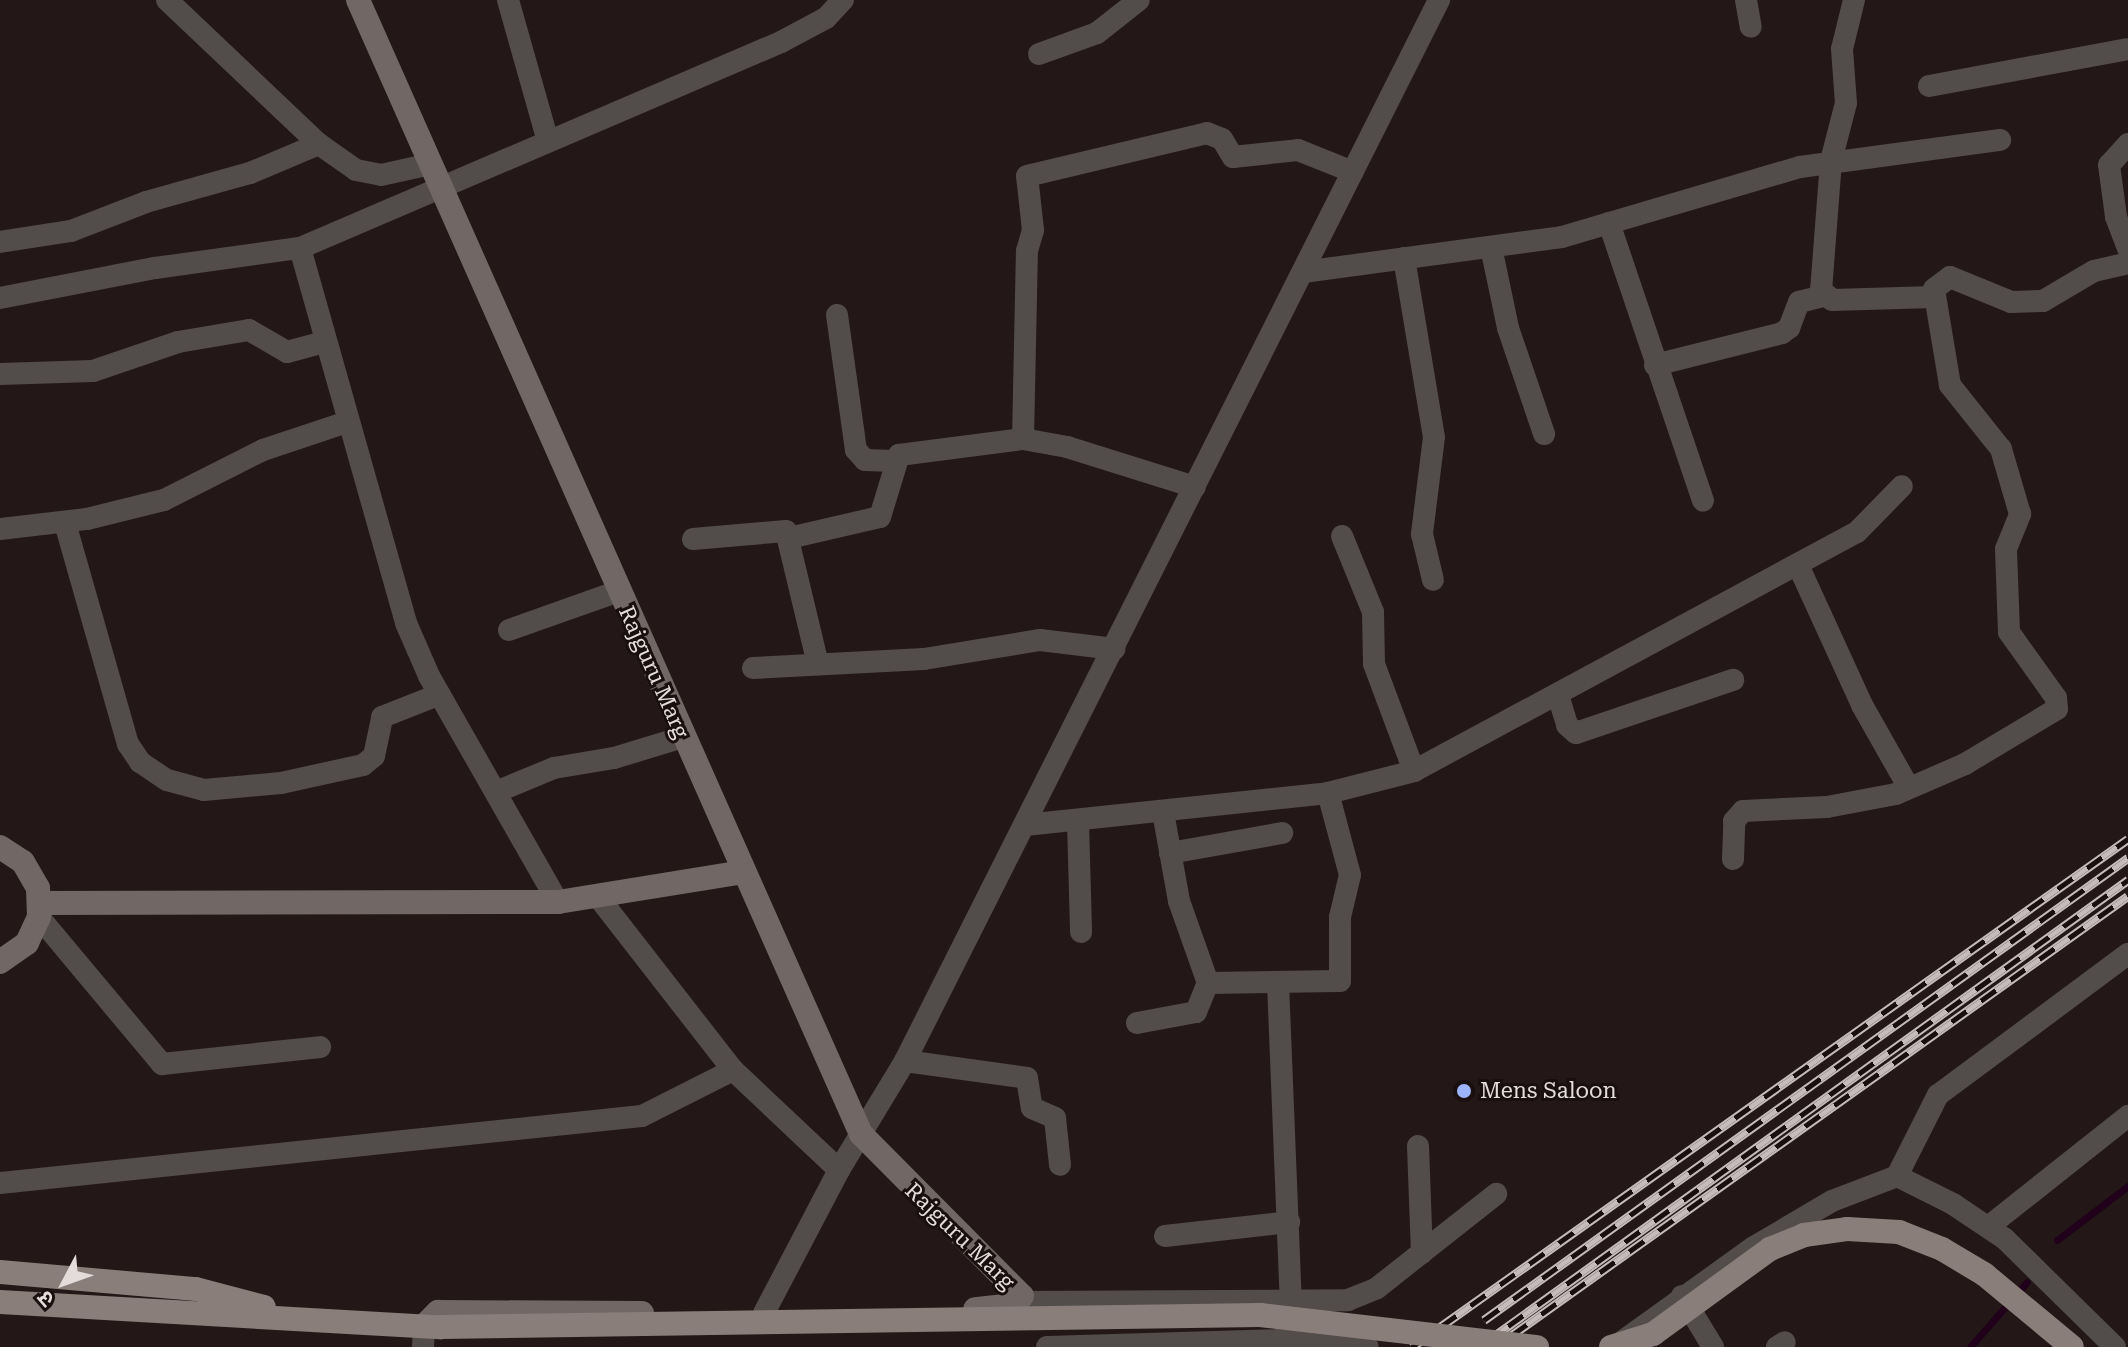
<!DOCTYPE html>
<html>
<head>
<meta charset="utf-8">
<style>
  body { margin:0 }
  #map { position:relative; width:2128px; height:1347px; overflow:hidden; background:#231817; font-family:"Roboto Serif","Noto Sans Devanagari",serif }
  div>[style] { position:absolute }
  .stream>* { height:7px; margin:-3.5px; padding:0 3.5px; transform-origin:3.5px; border-radius:3.5px; background:#20001a }
  .street>* { height:22px; margin:-11px; padding:0 11px; transform-origin:11px; border-radius:11px; background:#524c4a }
  .secondary>* { height:24px; margin:-12px; padding:0 12px; transform-origin:12px; border-radius:12px; background:#716865 }
  .primary>* { height:24px; margin:-12px; padding:0 12px; transform-origin:12px; border-radius:12px; background:#897e79 }
  .rail>* { height:9px; margin-top:-4.5px; transform-origin:0; background:repeating-linear-gradient(90deg,#190f0e 0 18px,#c5bbbb 0 36px); box-sizing:border-box; border-block:2px solid #c5bbbb }
  .primary-bridge>* { height:24px; margin:-12px; padding:0 12px; transform-origin:12px; border-radius:12px; background:#897e79 }
  .dots>* { width:22px; height:22px; translate:-50% -50%; box-sizing:border-box; border:4px solid #190f0e; border-radius:50% }
  span { translate:-50% -50%; white-space:nowrap; text-align:center; line-height:1.15; -webkit-text-stroke:6px #190f0e; paint-order:stroke }
  .street-label { font-size:22px; color:#e4dbdb }
  .poi-label { font-size:22px; color:#e4dbdb }
  .left { translate:0 -50%; text-align:left }
  .north { position:absolute; left:24px; top:1243px; width:80px; height:80px; -webkit-text-stroke:6px #190f0e; paint-order:stroke; rotate:229deg; font-size:22px; font-weight:700; line-height:32px; text-align:center; color:#e4dbdb }
  .north::after { content:''; display:block; margin:auto; width:28px; height:36px; background:#e4dbdb; clip-path:polygon(50% 0,100% 100%,50% 72%,0 100%) }
</style>
</head>
<body>
<div id="map">
  <div class="stream">
    <div style="left:2057px;top:1240px;width:89px;rotate:-37.3deg"></div>
    <div style="left:1970px;top:1347px;width:86px;rotate:-48.8deg"></div>
  </div>
  <div class="street">
    <div style="left:167px;top:0;width:209px;rotate:43.5deg"></div>
    <div style="left:319px;top:144px;width:45px;rotate:35.1deg"></div>
    <div style="left:356px;top:170px;width:25px;rotate:11deg"></div>
    <div style="left:381px;top:175px;width:51px;rotate:-12.4deg"></div>
    <div style="left:508px;top:0;width:147px;rotate:74.2deg"></div>
    <div style="left:1746px;top:0;width:27px;rotate:80deg"></div>
    <div style="left:1854px;top:0;width:50px;rotate:103.8deg"></div>
    <div style="left:1842px;top:49px;width:54px;rotate:85.8deg"></div>
    <div style="left:1846px;top:103px;width:60px;rotate:104.5deg"></div>
    <div style="left:1831px;top:161px;width:129px;rotate:94.4deg"></div>
    <div style="left:1821px;top:290px;width:15px;rotate:42deg"></div>
    <div style="left:1832px;top:300px;width:102px;rotate:-1.7deg"></div>
    <div style="left:1039px;top:54px;width:62px;rotate:-19.9deg"></div>
    <div style="left:1097px;top:33px;width:53px;rotate:-38.2deg"></div>
    <div style="left:1929px;top:86px;width:202px;rotate:-10.5deg"></div>
    <div style="left:2128px;top:144px;width:28px;rotate:132deg"></div>
    <div style="left:2109px;top:165px;width:52px;rotate:82.3deg"></div>
    <div style="left:2116px;top:217px;width:34px;rotate:69deg"></div>
    <div style="left:1609px;top:223px;width:293px;rotate:71.3deg"></div>
    <div style="left:0;top:242px;width:72px;rotate:-8.8deg"></div>
    <div style="left:71px;top:231px;width:80px;rotate:-21.1deg"></div>
    <div style="left:146px;top:202px;width:108px;rotate:-15.6deg"></div>
    <div style="left:250px;top:173px;width:75px;rotate:-22.8deg"></div>
    <div style="left:1491px;top:247px;width:83px;rotate:78.1deg"></div>
    <div style="left:1508px;top:328px;width:112px;rotate:71.2deg"></div>
    <div style="left:300px;top:248px;width:390px;rotate:74.2deg"></div>
    <div style="left:406px;top:623px;width:58px;rotate:66.5deg"></div>
    <div style="left:429px;top:676px;width:260px;rotate:60.3deg"></div>
    <div style="left:1404px;top:258px;width:181px;rotate:80.5deg"></div>
    <div style="left:1434px;top:437px;width:98px;rotate:97.1deg"></div>
    <div style="left:1422px;top:534px;width:47px;rotate:76.6deg"></div>
    <div style="left:1303px;top:272px;width:261px;rotate:-7.7deg"></div>
    <div style="left:1562px;top:237px;width:248px;rotate:-16.4deg"></div>
    <div style="left:1800px;top:167px;width:202px;rotate:-7.7deg"></div>
    <div style="left:0;top:298px;width:158px;rotate:-11deg"></div>
    <div style="left:155px;top:268px;width:146px;rotate:-7.9deg"></div>
    <div style="left:300px;top:248px;width:523px;rotate:-23.18deg"></div>
    <div style="left:781px;top:42px;width:51px;rotate:-28.1deg"></div>
    <div style="left:826px;top:18px;width:25px;rotate:-47deg"></div>
    <div style="left:837px;top:315px;width:136px;rotate:82deg"></div>
    <div style="left:856px;top:450px;width:13px;rotate:48deg"></div>
    <div style="left:865px;top:460px;width:29px;rotate:2deg"></div>
    <div style="left:1655px;top:365px;width:131px;rotate:-14.1deg"></div>
    <div style="left:1782px;top:333px;width:9px;rotate:-36deg"></div>
    <div style="left:1789px;top:328px;width:28px;rotate:-69deg"></div>
    <div style="left:1799px;top:302px;width:25px;rotate:-14deg"></div>
    <div style="left:0;top:374px;width:93px;rotate:-1.8deg"></div>
    <div style="left:93px;top:371px;width:90px;rotate:-18.8deg"></div>
    <div style="left:178px;top:342px;width:72px;rotate:-9.6deg"></div>
    <div style="left:249px;top:330px;width:44px;rotate:30.1deg"></div>
    <div style="left:287px;top:352px;width:39px;rotate:-15deg"></div>
    <div style="left:1023px;top:439px;width:188px;rotate:-88.8deg"></div>
    <div style="left:1027px;top:251px;width:22px;rotate:-74deg"></div>
    <div style="left:1033px;top:230px;width:54px;rotate:-96.3deg"></div>
    <div style="left:1027px;top:176px;width:185px;rotate:-13.4deg"></div>
    <div style="left:1207px;top:133px;width:16px;rotate:22deg"></div>
    <div style="left:1222px;top:139px;width:21px;rotate:59deg"></div>
    <div style="left:1233px;top:157px;width:65px;rotate:-6.1deg"></div>
    <div style="left:1298px;top:150px;width:59px;rotate:21.8deg"></div>
    <div style="left:65px;top:523px;width:230px;rotate:74.1deg"></div>
    <div style="left:128px;top:744px;width:22px;rotate:56deg"></div>
    <div style="left:140px;top:762px;width:32px;rotate:34deg"></div>
    <div style="left:167px;top:780px;width:38px;rotate:15deg"></div>
    <div style="left:204px;top:790px;width:77px;rotate:-5.2deg"></div>
    <div style="left:281px;top:783px;width:84px;rotate:-12.4deg"></div>
    <div style="left:363px;top:765px;width:14px;rotate:-39deg"></div>
    <div style="left:374px;top:756px;width:40px;rotate:-78deg"></div>
    <div style="left:382px;top:717px;width:62px;rotate:-21.6deg"></div>
    <div style="left:0;top:529px;width:88px;rotate:-6.6deg"></div>
    <div style="left:87px;top:519px;width:79px;rotate:-13.9deg"></div>
    <div style="left:164px;top:500px;width:111px;rotate:-26.8deg"></div>
    <div style="left:263px;top:450px;width:89px;rotate:-18.4deg"></div>
    <div style="left:1342px;top:536px;width:82px;rotate:67.8deg"></div>
    <div style="left:1373px;top:612px;width:52px;rotate:88.9deg"></div>
    <div style="left:1374px;top:664px;width:114px;rotate:69.5deg"></div>
    <div style="left:789px;top:538px;width:93px;rotate:-13deg"></div>
    <div style="left:880px;top:517px;width:65px;rotate:-73deg"></div>
    <div style="left:899px;top:455px;width:125px;rotate:-7.4deg"></div>
    <div style="left:1023px;top:439px;width:45px;rotate:10.3deg"></div>
    <div style="left:1067px;top:447px;width:134px;rotate:17.4deg"></div>
    <div style="left:693px;top:539px;width:93px;rotate:-4.9deg"></div>
    <div style="left:786px;top:531px;width:137px;rotate:76.5deg"></div>
    <div style="left:1798px;top:565px;width:154px;rotate:65.4deg"></div>
    <div style="left:1862px;top:705px;width:95px;rotate:60.5deg"></div>
    <div style="left:509px;top:630px;width:117px;rotate:-19.5deg"></div>
    <div style="left:753px;top:668px;width:171px;rotate:-3deg"></div>
    <div style="left:924px;top:659px;width:118px;rotate:-9.3deg"></div>
    <div style="left:1040px;top:640px;width:75px;rotate:6.9deg"></div>
    <div style="left:1558px;top:695px;width:31px;rotate:73deg"></div>
    <div style="left:1567px;top:725px;width:12px;rotate:42deg"></div>
    <div style="left:1576px;top:733px;width:166px;rotate:-18.7deg"></div>
    <div style="left:496px;top:792px;width:63px;rotate:-22.5deg"></div>
    <div style="left:554px;top:768px;width:61px;rotate:-9.5deg"></div>
    <div style="left:614px;top:758px;width:72px;rotate:-16.9deg"></div>
    <div style="left:1078px;top:822px;width:110px;rotate:88.4deg"></div>
    <div style="left:1025px;top:825px;width:305px;rotate:-6deg"></div>
    <div style="left:1328px;top:793px;width:89px;rotate:-14.3deg"></div>
    <div style="left:1414px;top:771px;width:503px;rotate:-28.35deg"></div>
    <div style="left:1857px;top:532px;width:64px;rotate:-45.6deg"></div>
    <div style="left:1170px;top:853px;width:114px;rotate:-10.1deg"></div>
    <div style="left:1733px;top:859px;width:38px;rotate:-88deg"></div>
    <div style="left:1734px;top:821px;width:13px;rotate:-48deg"></div>
    <div style="left:1743px;top:811px;width:84px;rotate:-2.7deg"></div>
    <div style="left:1827px;top:807px;width:70px;rotate:-10.7deg"></div>
    <div style="left:1896px;top:794px;width:75px;rotate:-23.5deg"></div>
    <div style="left:1965px;top:764px;width:107px;rotate:-30.9deg"></div>
    <div style="left:2057px;top:709px;width:11px;rotate:-95deg"></div>
    <div style="left:2056px;top:698px;width:81px;rotate:-125.5deg"></div>
    <div style="left:2009px;top:632px;width:83px;rotate:-92.1deg"></div>
    <div style="left:2006px;top:549px;width:38px;rotate:-68deg"></div>
    <div style="left:2020px;top:514px;width:68px;rotate:-106.3deg"></div>
    <div style="left:2001px;top:449px;width:82px;rotate:-128.6deg"></div>
    <div style="left:1950px;top:385px;width:97px;rotate:-99.5deg"></div>
    <div style="left:1934px;top:289px;width:20px;rotate:-37deg"></div>
    <div style="left:1950px;top:277px;width:66px;rotate:22.3deg"></div>
    <div style="left:2011px;top:302px;width:32px;rotate:-2deg"></div>
    <div style="left:2043px;top:301px;width:59px;rotate:-30.5deg"></div>
    <div style="left:2094px;top:271px;width:35px;rotate:-13deg"></div>
    <div style="left:599px;top:898px;width:218px;rotate:52.1deg"></div>
    <div style="left:733px;top:1070px;width:146px;rotate:43.3deg"></div>
    <div style="left:39px;top:917px;width:192px;rotate:50.1deg"></div>
    <div style="left:162px;top:1064px;width:159px;rotate:-6.1deg"></div>
    <div style="left:1208px;top:983px;width:132px;rotate:-0.9deg"></div>
    <div style="left:1340px;top:981px;width:64px;rotate:-90deg"></div>
    <div style="left:1340px;top:917px;width:43px;rotate:-76.6deg"></div>
    <div style="left:1350px;top:875px;width:85px;rotate:-105deg"></div>
    <div style="left:1278px;top:983px;width:318px;rotate:87.7deg"></div>
    <div style="left:1137px;top:1023px;width:60px;rotate:-10.6deg"></div>
    <div style="left:1196px;top:1012px;width:31px;rotate:-68deg"></div>
    <div style="left:1208px;top:983px;width:87px;rotate:-109.5deg"></div>
    <div style="left:1179px;top:901px;width:90px;rotate:-100.2deg"></div>
    <div style="left:905px;top:1061px;width:123px;rotate:7.9deg"></div>
    <div style="left:1027px;top:1078px;width:30px;rotate:81deg"></div>
    <div style="left:1032px;top:1108px;width:25px;rotate:23deg"></div>
    <div style="left:1055px;top:1118px;width:47px;rotate:83.9deg"></div>
    <div style="left:1418px;top:1146px;width:107px;rotate:87.9deg"></div>
    <div style="left:1897px;top:1176px;width:91px;rotate:-63.2deg"></div>
    <div style="left:1938px;top:1095px;width:237px;rotate:-36.6deg"></div>
    <div style="left:0;top:1183px;width:645px;rotate:-5.96deg"></div>
    <div style="left:642px;top:1116px;width:102px;rotate:-26.8deg"></div>
    <div style="left:1988px;top:1227px;width:179px;rotate:-38.4deg"></div>
    <div style="left:1165px;top:1236px;width:125px;rotate:-6.4deg"></div>
    <div style="left:1682px;top:1296px;width:60px;rotate:58.7deg"></div>
    <div style="left:1020px;top:1302px;width:328px;rotate:-0.3deg"></div>
    <div style="left:1348px;top:1300px;width:31px;rotate:-22deg"></div>
    <div style="left:1377px;top:1288px;width:152px;rotate:-38.3deg"></div>
    <div style="left:764px;top:1313px;width:161px;rotate:-62.3deg"></div>
    <div style="left:839px;top:1170px;width:127px;rotate:-58.8deg"></div>
    <div style="left:905px;top:1061px;width:1188px;rotate:-63.28deg"></div>
    <div style="left:1623px;top:1341px;width:161px;rotate:-35.7deg"></div>
    <div style="left:1754px;top:1247px;width:91px;rotate:-30.5deg"></div>
    <div style="left:1832px;top:1201px;width:70px;rotate:-21deg"></div>
    <div style="left:1897px;top:1176px;width:63px;rotate:26.6deg"></div>
    <div style="left:1953px;top:1204px;width:63px;rotate:33.9deg"></div>
    <div style="left:2005px;top:1239px;width:154px;rotate:44.5deg"></div>
    <div style="left:423px;top:1347px;width:21px;rotate:-87deg"></div>
    <div style="left:1047px;top:1347px;width:230px;rotate:-1.7deg"></div>
    <div style="left:1277px;top:1340px;width:91px;rotate:4.4deg"></div>
    <div style="left:1777px;top:1347px;width:9px;rotate:-32deg"></div>
  </div>
  <div class="secondary">
    <div style="left:358px;top:0;width:1241px;rotate:66.08deg"></div>
    <div style="left:861px;top:1134px;width:228px;rotate:45.2deg"></div>
    <div style="left:1022px;top:1296px;width:12px;rotate:132deg"></div>
    <div style="left:1014px;top:1305px;width:39px;rotate:174deg"></div>
    <div style="left:0;top:847px;width:27px;rotate:33deg"></div>
    <div style="left:23px;top:862px;width:30px;rotate:60deg"></div>
    <div style="left:38px;top:888px;width:29px;rotate:88deg"></div>
    <div style="left:39px;top:917px;width:29px;rotate:115deg"></div>
    <div style="left:27px;top:943px;width:33px;rotate:145deg"></div>
    <div style="left:39px;top:903px;width:519px;rotate:-0.11deg"></div>
    <div style="left:558px;top:902px;width:187px;rotate:-9.2deg"></div>
    <div style="left:424px;top:1326px;width:20px;rotate:-45deg"></div>
    <div style="left:438px;top:1312px;width:204px;rotate:0.3deg"></div>
  </div>
  <div class="primary">
    <div style="left:1942px;top:1249px;width:49px;rotate:30.8deg"></div>
    <div style="left:1984px;top:1274px;width:114px;rotate:39.7deg"></div>
    <div style="left:0;top:1272px;width:197px;rotate:5deg"></div>
    <div style="left:196px;top:1289px;width:70px;rotate:14.8deg"></div>
    <div style="left:0;top:1302px;width:441px;rotate:3.3deg"></div>
  </div>
  <div class="rail">
    <div style="left:1484px;top:1320px;width:793px;rotate:-35.66deg"></div>
    <div style="left:1512px;top:1335px;width:756px;rotate:-35.48deg"></div>
    <div style="left:1412px;top:1347px;width:878px;rotate:-35.36deg"></div>
    <div style="left:1479px;top:1347px;width:800px;rotate:-35.74deg"></div>
  </div>
  <div class="primary-bridge">
    <div style="left:440px;top:1327px;width:820px;rotate:-0.84deg"></div>
    <div style="left:1260px;top:1315px;width:279px;rotate:6.6deg"></div>
    <div style="left:1611px;top:1347px;width:44px;rotate:-17.2deg"></div>
    <div style="left:1653px;top:1334px;width:145px;rotate:-36deg"></div>
    <div style="left:1770px;top:1249px;width:37px;rotate:-22deg"></div>
    <div style="left:1804px;top:1235px;width:43px;rotate:-7.9deg"></div>
    <div style="left:1847px;top:1229px;width:52px;rotate:3.3deg"></div>
    <div style="left:1899px;top:1232px;width:46px;rotate:21.6deg"></div>
  </div>
  <div class="dots">
    <div style="left:1464px;top:1091px;background:#9db4fd"></div>
  </div>
  <div class="street-label">
    <span style="left:654px;top:672px;rotate:66deg">Rajguru Marg</span>
    <span style="left:960px;top:1236px;rotate:44deg">Rajguru Marg</span>
  </div>
  <div class="poi-label">
    <span class="left" style="left:1480px;top:1091px">Mens Saloon</span>
  </div>
  <div class="north">उ</div>
</div>
</body>
</html>
